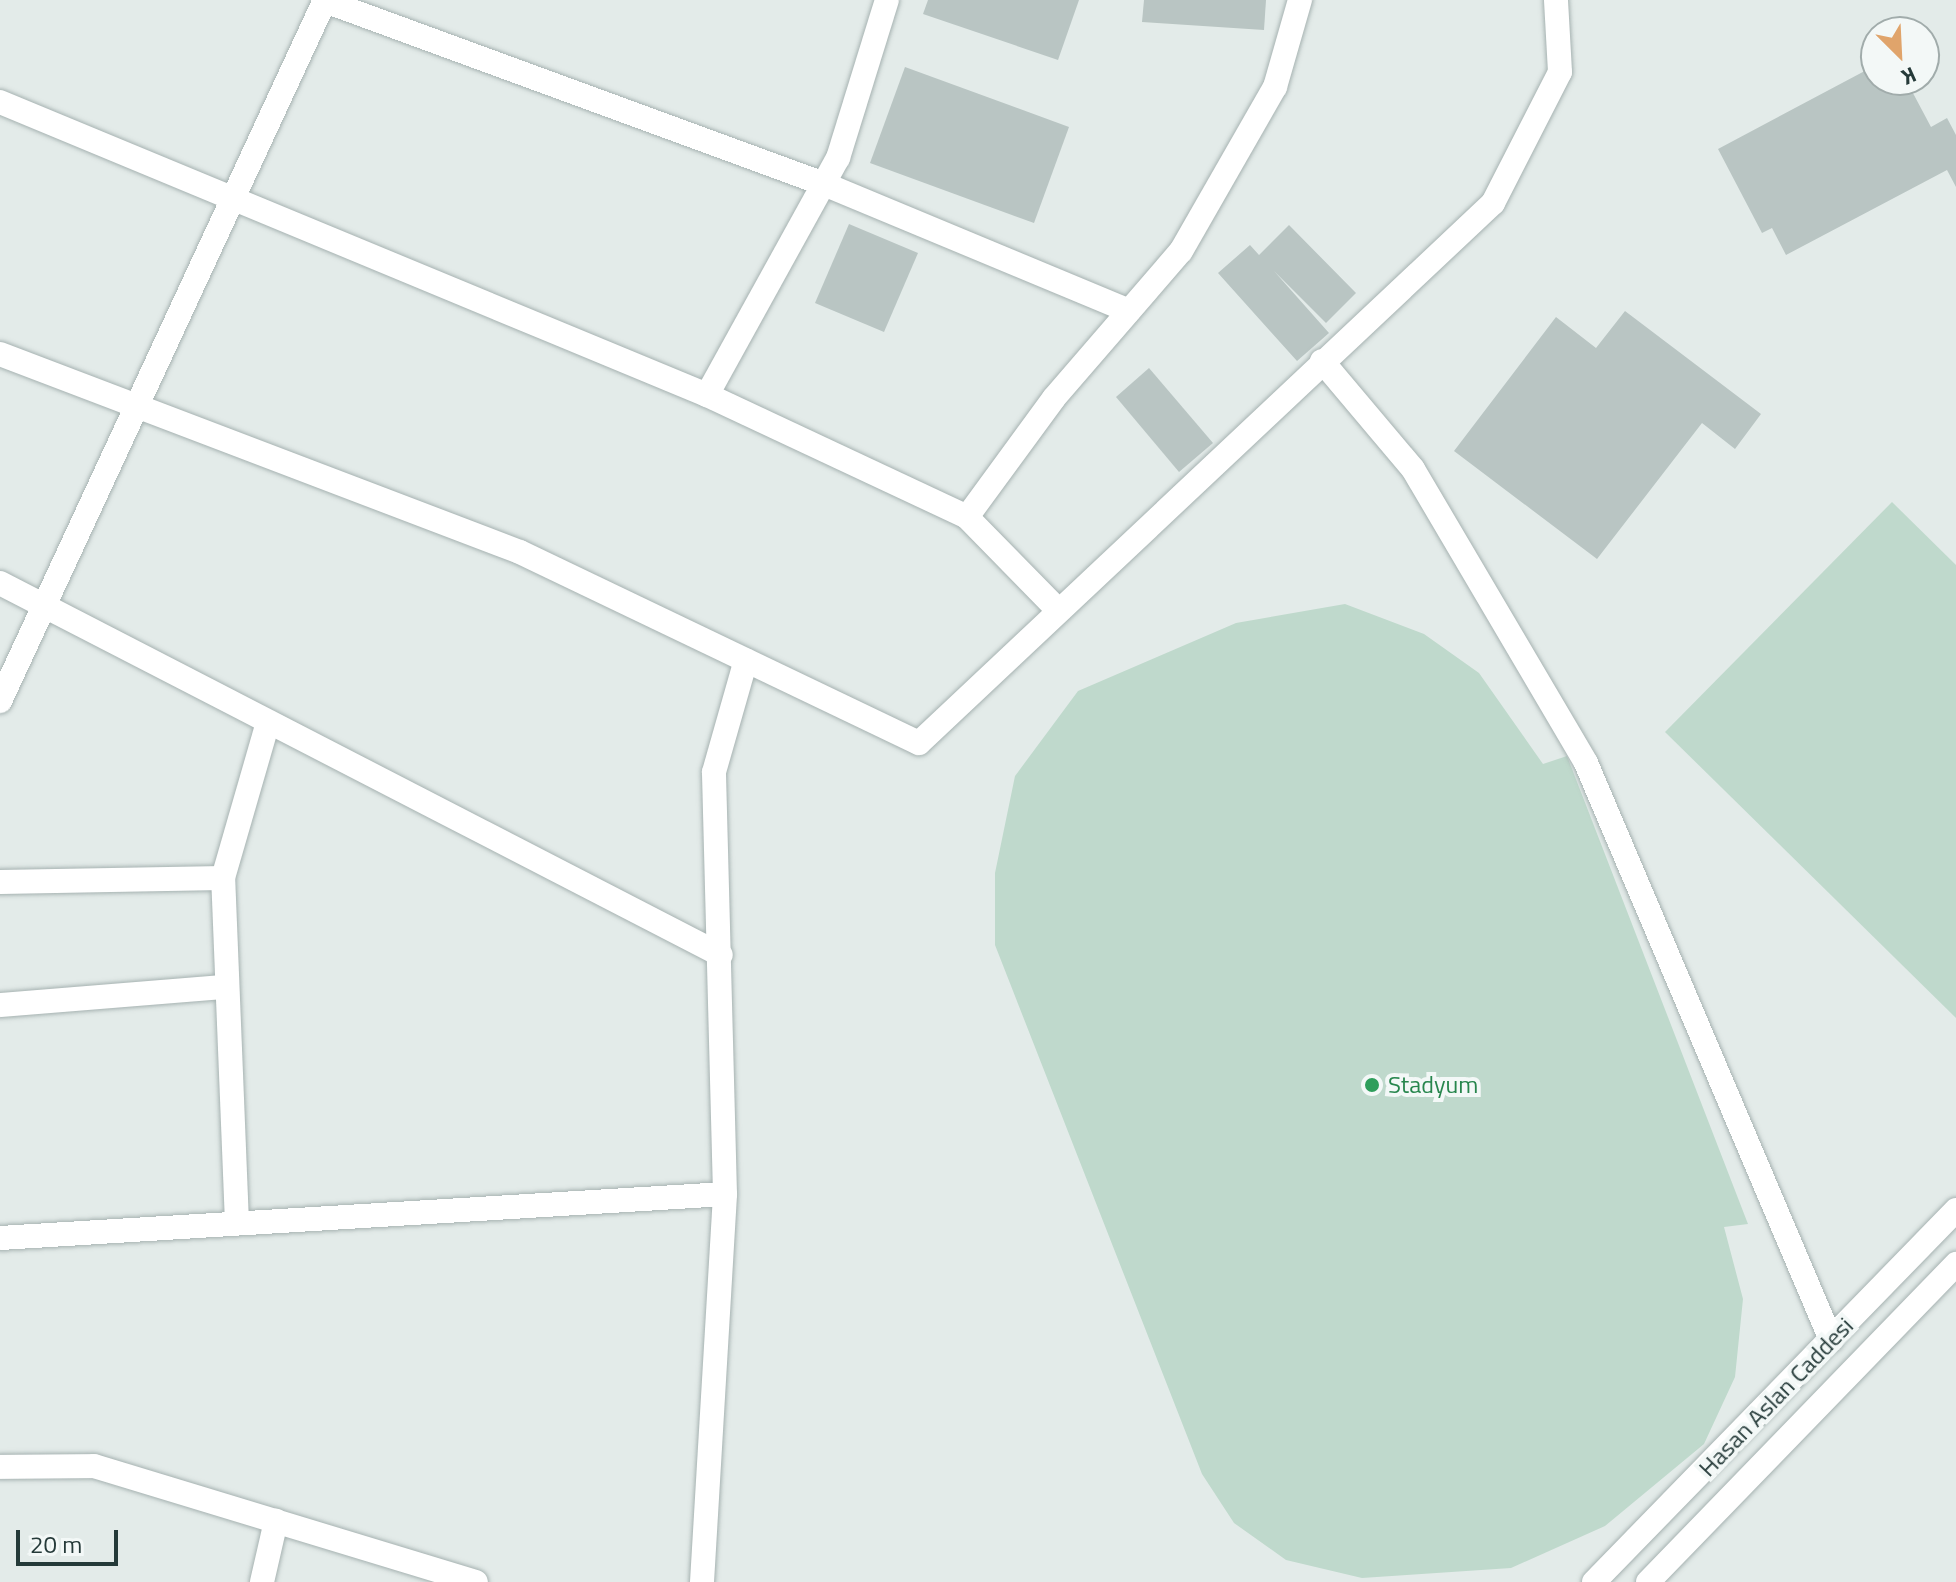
<!DOCTYPE html>
<html>
<head>
<meta charset="utf-8">
<style>
  body { margin:0 }
  #map { position:relative; width:1956px; height:1582px; overflow:hidden; background:#e3ebe9; font-family:"Titillium Web",sans-serif }
  div>[style] { position:absolute }
  .green>* { inset:0; background:#bfd9cc }
  .building>* { inset:0; background:#b9c5c3 }
  .roads { filter:drop-shadow(0 0 2px #a6b2b1) drop-shadow(0 0 2px #a6b2b1) }
  .minor>* { height:24px; margin:-12px; padding:0 12px; transform-origin:12px; border-radius:12px; background:#fff }
  .tertiary>* { height:24px; margin:-12px; padding:0 12px; transform-origin:12px; border-radius:12px; background:#fff }
  .dots>* { width:22px; height:22px; translate:-50% -50%; box-sizing:border-box; border:4px solid #f3f8f7; border-radius:50% }
  span { translate:-50% -50%; white-space:nowrap; text-align:center; line-height:1.15; -webkit-text-stroke:8px #f3f8f7; paint-order:stroke }
  .leisure-label { font-size:24px; color:#27864d }
  .left { translate:0 -50%; text-align:left }
  .street-label { font-size:24px; color:#253a39 }
  .north { position:absolute; left:1860px; top:16px; width:80px; height:80px; box-sizing:border-box; background:#f3f8f7; border:2px solid #a1acab; border-radius:50%; rotate:156deg; font-size:22px; font-weight:700; line-height:32px; text-align:center; color:#253a39 }
  .north::after { content:''; display:block; margin:auto; width:28px; height:36px; background:#e0a46b; clip-path:polygon(50% 0,100% 100%,50% 72%,0 100%) }
  .scale { position:absolute; left:16px; top:1530px; width:102px; height:36px; box-sizing:border-box; border:4px solid #253a39; border-top:0; padding-left:10px; font-size:24px; line-height:28px; white-space:nowrap; color:#253a39; -webkit-text-stroke:6px #f3f8f7; paint-order:stroke }
</style>
</head>
<body>
<div id="map">
  <div class="green">
    <div style="clip-path:polygon(1892px 502px,1956px 565px,1956px 1018px,1665px 732px)"></div>
    <div style="clip-path:polygon(1345px 604px,1424px 634px,1479px 673px,1543px 764px,1567px 756px,1748px 1224px,1724px 1227px,1743px 1299px,1735px 1377px,1704px 1444px,1605px 1526px,1511px 1568px,1362px 1578px,1286px 1560px,1234px 1523px,1202px 1474px,995px 945px,995px 873px,1015px 776px,1078px 691px,1236px 623px)"></div>
  </div>
  <div class="building">
    <div style="clip-path:polygon(928px 0,1079px 0,1058px 60px,923px 14px)"></div>
    <div style="clip-path:polygon(1144px 0,1266px 0,1264px 30px,1142px 22px)"></div>
    <div style="clip-path:polygon(1876px 65px,1876px 80px,1906px 80px,1931px 127px,1947px 118px,1956px 135px,1956px 187px,1947px 170px,1786px 255px,1772px 228px,1762px 233px,1718px 149px)"></div>
    <div style="clip-path:polygon(905px 67px,1069px 127px,1034px 223px,870px 163px)"></div>
    <div style="clip-path:polygon(849px 224px,918px 253px,884px 332px,815px 303px)"></div>
    <div style="clip-path:polygon(1289px 225px,1356px 293px,1326px 323px,1274px 271px,1329px 333px,1297px 361px,1218px 273px,1250px 245px,1259px 255px)"></div>
    <div style="clip-path:polygon(1625px 311px,1761px 414px,1735px 449px,1702px 423px,1597px 559px,1454px 451px,1556px 317px,1596px 348px)"></div>
    <div style="clip-path:polygon(1149px 368px,1213px 443px,1179px 472px,1116px 397px)"></div>
  </div>
  <div class="roads">
    <div class="minor">
      <div style="left:325px;top:1px;width:531px;rotate:20.14deg"></div>
      <div style="left:824px;top:184px;width:330px;rotate:22.6deg"></div>
      <div style="left:0;top:102px;width:765px;rotate:22.51deg"></div>
      <div style="left:707px;top:395px;width:287px;rotate:25.1deg"></div>
      <div style="left:0;top:354px;width:556px;rotate:20.85deg"></div>
      <div style="left:520px;top:552px;width:442px;rotate:25.6deg"></div>
      <div style="left:919px;top:743px;width:788px;rotate:-43.25deg"></div>
      <div style="left:1493px;top:203px;width:147px;rotate:-62.9deg"></div>
      <div style="left:1560px;top:72px;width:72px;rotate:-93.2deg"></div>
      <div style="left:1322px;top:361px;width:141px;rotate:49.9deg"></div>
      <div style="left:1413px;top:469px;width:341px;rotate:59.5deg"></div>
      <div style="left:1586px;top:763px;width:627px;rotate:66.99deg"></div>
      <div style="left:707px;top:395px;width:271px;rotate:-61.1deg"></div>
      <div style="left:838px;top:158px;width:165px;rotate:-72.8deg"></div>
      <div style="left:0;top:583px;width:811px;rotate:27.29deg"></div>
      <div style="left:1058px;top:610px;width:130px;rotate:-134.4deg"></div>
      <div style="left:967px;top:517px;width:147px;rotate:-53.8deg"></div>
      <div style="left:1054px;top:398px;width:194px;rotate:-49.2deg"></div>
      <div style="left:1181px;top:251px;width:189px;rotate:-60.2deg"></div>
      <div style="left:1275px;top:87px;width:91px;rotate:-74deg"></div>
      <div style="left:0;top:701px;width:773px;rotate:-65.13deg"></div>
      <div style="left:0;top:882px;width:223px;rotate:-1deg"></div>
      <div style="left:0;top:1005px;width:224px;rotate:-4.6deg"></div>
      <div style="left:237px;top:1223px;width:345px;rotate:-92.3deg"></div>
      <div style="left:223px;top:878px;width:162px;rotate:-73.9deg"></div>
      <div style="left:0;top:1238px;width:726px;rotate:-3.47deg"></div>
      <div style="left:0;top:1467px;width:94px;rotate:-0.6deg"></div>
      <div style="left:94px;top:1466px;width:399px;rotate:16.9deg"></div>
      <div style="left:262px;top:1582px;width:63px;rotate:-77.1deg"></div>
      <div style="left:702px;top:1582px;width:389px;rotate:-86.6deg"></div>
      <div style="left:725px;top:1194px;width:422px;rotate:-91.5deg"></div>
      <div style="left:714px;top:772px;width:116px;rotate:-74.1deg"></div>
    </div>
    <div class="tertiary">
      <div style="left:1594px;top:1582px;width:519px;rotate:-45.78deg"></div>
      <div style="left:1648px;top:1582px;width:443px;rotate:-45.9deg"></div>
    </div>
  </div>
  <div class="dots">
    <div style="left:1372px;top:1085px;background:#2e9e5b"></div>
  </div>
  <div class="leisure-label">
    <span class="left" style="left:1388px;top:1085px">Stadyum</span>
  </div>
  <div class="street-label">
    <span style="left:1776px;top:1397px;rotate:-46deg">Hasan Aslan Caddesi</span>
  </div>
  <div class="north">K</div>
  <div class="scale">20 m</div>
</div>
</body>
</html>
